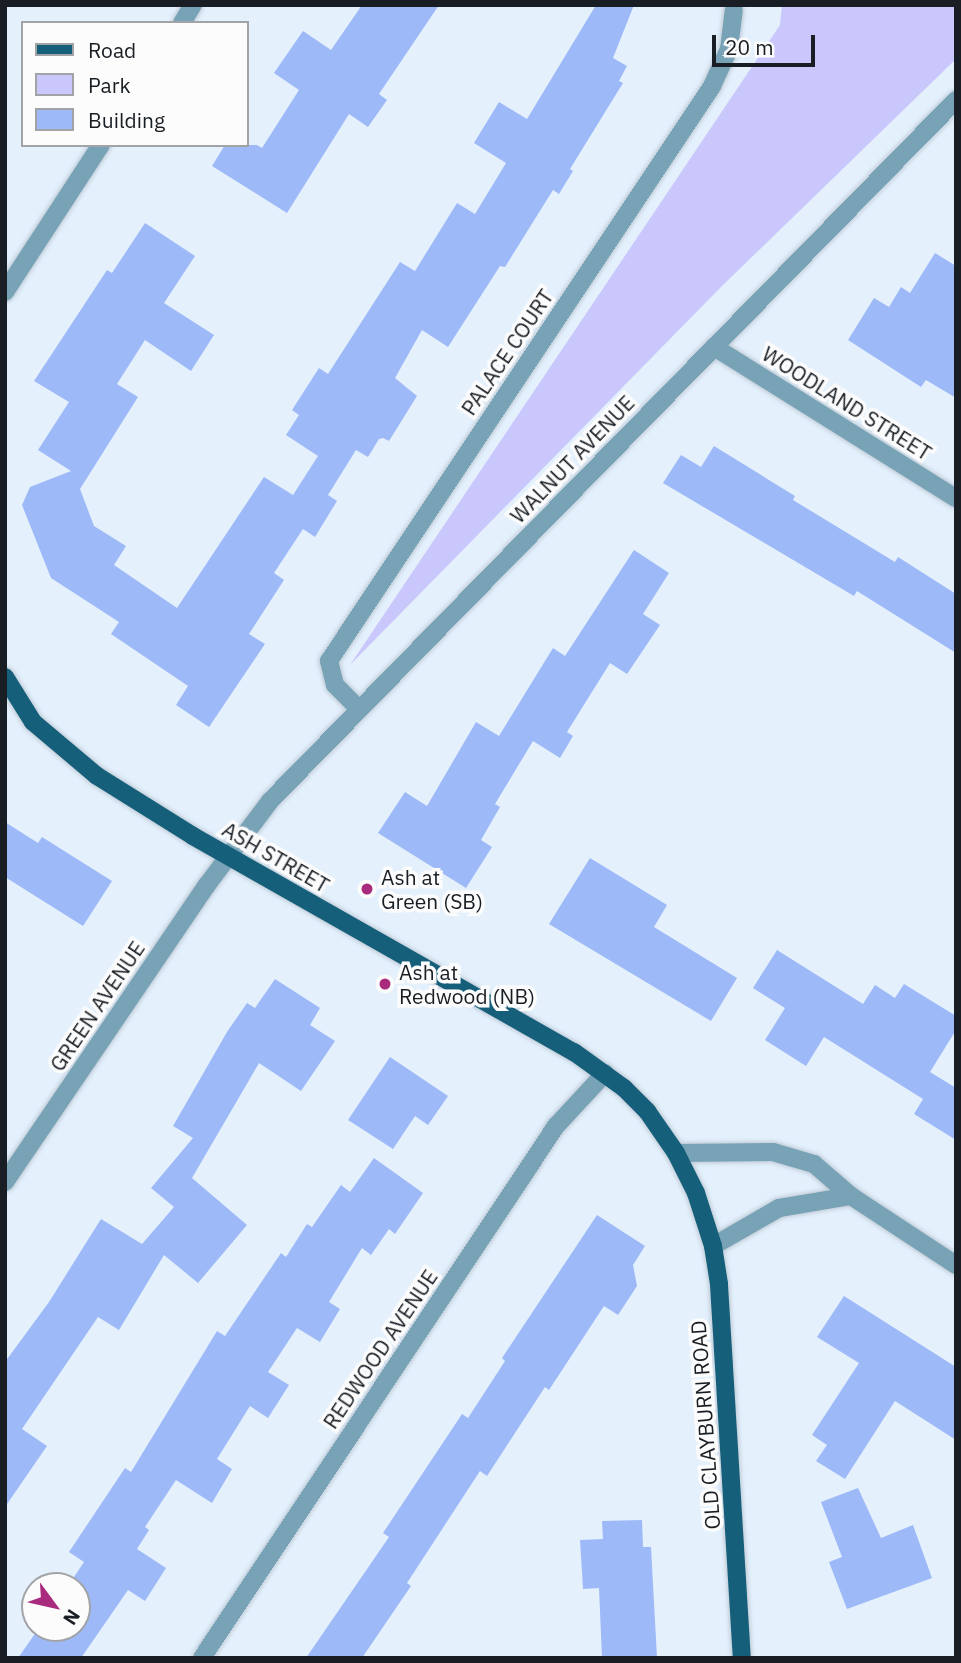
<!DOCTYPE html>
<html>
<head>
<meta charset="utf-8">
<style>
  body { margin:0 }
  #map { position:relative; width:961px; height:1663px; overflow:hidden; background:#e4f1fd; font-family:"IBM Plex Sans",sans-serif }
  div>[style] { position:absolute }
  .green>* { inset:0; background:#c9c7fb }
  .building>* { inset:0; background:#9eb9f8 }
  .roads { filter:drop-shadow(0 0 2px #bfcbd6) drop-shadow(0 0 2px #bfcbd6) }
  .minor>* { height:18px; margin:-9px; padding:0 9px; transform-origin:9px; border-radius:9px; background:#78a2b5 }
  .major>* { height:18px; margin:-9px; padding:0 9px; transform-origin:9px; border-radius:9px; background:#155f7a }
  .dots>* { width:19px; height:19px; translate:-50% -50%; box-sizing:border-box; border:4px solid #fcfcfc; border-radius:50% }
  span { translate:-50% -50%; white-space:nowrap; text-align:center; line-height:1.15; -webkit-text-stroke:7px #fcfcfc; paint-order:stroke }
  .street-label { font-size:21px; color:#181e24 }
  .poi-label { font-size:21px; color:#181e24 }
  .left { translate:0 -50%; text-align:left }
  .frame { position:absolute; inset:0; border:7px solid #181e24; pointer-events:none }
  .legend { position:absolute; left:21px; top:21px; width:228px; height:126px; box-sizing:border-box; background:#fcfcfc; border:2px solid #a1a3a6; margin:0; padding:9px 12px; list-style:none; font-size:21px; color:#181e24 }
  .legend li { display:flex; align-items:center; gap:14px; height:35px }
  .legend b { width:35px; border:2px solid #a1a3a6 }
  .north { position:absolute; left:21px; top:1572px; width:70px; height:70px; box-sizing:border-box; background:#fcfcfc; border:2px solid #a1a3a6; border-radius:50%; rotate:123deg; font-size:19px; font-weight:700; line-height:28px; text-align:center; color:#181e24 }
  .north::after { content:''; display:block; margin:auto; width:24px; height:32px; background:#a82b7e; clip-path:polygon(50% 0,100% 100%,50% 72%,0 100%) }
  .scale { position:absolute; left:712px; top:35px; width:103px; height:32px; box-sizing:border-box; border:4px solid #181e24; border-top:0; padding-left:9px; font-size:21px; line-height:24px; white-space:nowrap; color:#181e24; -webkit-text-stroke:5px #fcfcfc; paint-order:stroke }
</style>
</head>
<body>
<div id="map">
  <div class="green">
    <div style="clip-path:polygon(782px 5px,956px 5px,956px 59px,722px 286px,350px 665px,780px 25px)"></div>
  </div>
  <div class="building">
    <div style="clip-path:polygon(362px 5px,439px 5px,379px 94px,387px 100px,368px 127px,349px 114px,287px 213px,212px 166px,225px 145px,257px 145px,262px 148px,299px 90px,274px 73px,303px 31px,331px 50px)"></div>
    <div style="clip-path:polygon(596px 5px,634px 5px,613px 58px,627px 66px,619px 81px,623px 83px,570px 169px,573px 171px,559px 194px,553px 190px,505px 267px,500px 266px,448px 347px,422px 330px,395px 378px,417px 396px,389px 441px,383px 438px,379px 439px,368px 457px,356px 450px,328px 495px,337px 501px,315px 537px,303px 529px,274px 573px,284px 580px,249px 634px,265px 644px,209px 727px,176px 705px,188px 686px,111px 634px,119px 622px,51px 578px,22px 505px,30px 487px,71px 471px,38px 450px,69px 402px,34px 381px,107px 270px,112px 273px,145px 223px,195px 256px,164px 303px,214px 335px,191px 371px,145px 340px,117px 384px,138px 397px,80px 489px,94px 526px,126px 546px,114px 565px,177px 608px,264px 477px,293px 495px,318px 456px,286px 435px,299px 415px,292px 410px,319px 368px,328px 374px,400px 262px,415px 271px,457px 203px,475px 214px,506px 163px,474px 143px,499px 102px,527px 119px)"></div>
    <div style="clip-path:polygon(935px 253px,956px 266px,956px 398px,926px 380px,921px 387px,848px 340px,874px 298px,889px 307px,901px 287px,910px 293px)"></div>
    <div style="clip-path:polygon(714px 446px,795px 496px,793px 500px,895px 562px,898px 557px,956px 594px,956px 653px,857px 591px,854px 596px,663px 483px,681px 455px,701px 467px)"></div>
    <div style="clip-path:polygon(634px 550px,669px 573px,643px 614px,660px 625px,627px 674px,610px 663px,567px 732px,573px 736px,560px 758px,533px 741px,495px 804px,500px 807px,481px 840px,492px 847px,466px 888px,378px 833px,405px 792px,427px 806px,476px 722px,499px 736px,553px 648px,565px 656px)"></div>
    <div style="clip-path:polygon(5px 822px,38px 843px,42px 837px,112px 881px,83px 926px,5px 877px)"></div>
    <div style="clip-path:polygon(590px 858px,667px 905px,654px 927px,737px 978px,711px 1021px,549px 924px)"></div>
    <div style="clip-path:polygon(777px 950px,863px 1004px,875px 985px,895px 998px,904px 984px,956px 1016px,956px 1030px,930px 1072px,956px 1088px,956px 1140px,914px 1114px,923px 1099px,824px 1037px,806px 1066px,765px 1040px,785px 1008px,753px 988px)"></div>
    <div style="clip-path:polygon(275px 979px,320px 1008px,310px 1025px,335px 1041px,301px 1091px,259px 1063px,192px 1178px,247px 1225px,198px 1283px,164px 1255px,119px 1330px,98px 1317px,22px 1429px,47px 1446px,5px 1507px,5px 1362px,49px 1302px,101px 1219px,142px 1244px,174px 1207px,151px 1188px,193px 1138px,173px 1126px,227px 1032px,247px 1003px,255px 1008px)"></div>
    <div style="clip-path:polygon(390px 1057px,448px 1096px,428px 1125px,415px 1116px,393px 1149px,348px 1120px)"></div>
    <div style="clip-path:polygon(374px 1158px,423px 1193px,395px 1234px,389px 1229px,371px 1255px,362px 1248px,329px 1302px,340px 1309px,320px 1342px,297px 1328px,268px 1372px,289px 1385px,268px 1418px,250px 1406px,217px 1459px,232px 1469px,212px 1503px,176px 1480px,145px 1527px,149px 1530px,137px 1549px,166px 1568px,145px 1601px,128px 1590px,81px 1658px,18px 1658px,39px 1628px,77px 1628px,77px 1586px,68px 1586px,84px 1562px,69px 1552px,125px 1468px,131px 1472px,217px 1331px,225px 1336px,281px 1253px,286px 1257px,307px 1224px,312px 1227px,341px 1185px,350px 1192px)"></div>
    <div style="clip-path:polygon(597px 1215px,645px 1246px,633px 1265px,637px 1286px,618px 1315px,604px 1306px,549px 1390px,545px 1387px,487px 1476px,480px 1471px,407px 1583px,411px 1586px,362px 1658px,306px 1658px,389px 1537px,383px 1533px,462px 1414px,468px 1418px,505px 1361px,502px 1358px)"></div>
    <div style="clip-path:polygon(844px 1296px,956px 1367px,956px 1440px,895px 1401px,845px 1479px,816px 1461px,827px 1445px,812px 1435px,859px 1363px,817px 1337px)"></div>
    <div style="clip-path:polygon(858px 1488px,881px 1538px,913px 1525px,932px 1578px,847px 1609px,829px 1562px,842px 1557px,821px 1502px)"></div>
    <div style="clip-path:polygon(642px 1520px,643px 1547px,651px 1547px,657px 1658px,602px 1658px,599px 1588px,583px 1589px,580px 1540px,603px 1539px,602px 1521px)"></div>
  </div>
  <div class="roads">
    <div class="minor">
      <div style="left:182px;top:23px;width:21px;rotate:-59deg"></div>
      <div style="left:5px;top:292px;width:176px;rotate:-56.9deg"></div>
      <div style="left:714px;top:347px;width:285px;rotate:32deg"></div>
      <div style="left:359px;top:709px;width:34px;rotate:-135deg"></div>
      <div style="left:335px;top:685px;width:25px;rotate:-104deg"></div>
      <div style="left:329px;top:661px;width:691px;rotate:-56.33deg"></div>
      <div style="left:712px;top:86px;width:41px;rotate:-65.3deg"></div>
      <div style="left:729px;top:49px;width:39px;rotate:-83deg"></div>
      <div style="left:676px;top:1153px;width:97px;rotate:-0.6deg"></div>
      <div style="left:773px;top:1152px;width:43px;rotate:16.3deg"></div>
      <div style="left:814px;top:1164px;width:49px;rotate:40.9deg"></div>
      <div style="left:851px;top:1196px;width:126px;rotate:33.3deg"></div>
      <div style="left:5px;top:1182px;width:359px;rotate:-55.8deg"></div>
      <div style="left:207px;top:885px;width:105px;rotate:-53.1deg"></div>
      <div style="left:270px;top:801px;width:981px;rotate:-45.62deg"></div>
      <div style="left:713px;top:1246px;width:76px;rotate:-29.9deg"></div>
      <div style="left:779px;top:1208px;width:73px;rotate:-9.5deg"></div>
      <div style="left:202px;top:1658px;width:639px;rotate:-56.36deg"></div>
      <div style="left:556px;top:1126px;width:72px;rotate:-47.2deg"></div>
    </div>
    <div class="major">
      <div style="left:5px;top:677px;width:53px;rotate:58.1deg"></div>
      <div style="left:33px;top:722px;width:84px;rotate:40.2deg"></div>
      <div style="left:97px;top:776px;width:113px;rotate:32deg"></div>
      <div style="left:193px;top:836px;width:438px;rotate:29.6deg"></div>
      <div style="left:574px;top:1052px;width:62px;rotate:35.8deg"></div>
      <div style="left:624px;top:1088px;width:33px;rotate:45deg"></div>
      <div style="left:647px;top:1111px;width:51px;rotate:55.4deg"></div>
      <div style="left:676px;top:1153px;width:45px;rotate:63.4deg"></div>
      <div style="left:696px;top:1193px;width:56px;rotate:72.2deg"></div>
      <div style="left:713px;top:1246px;width:39px;rotate:81deg"></div>
      <div style="left:719px;top:1285px;width:374px;rotate:86.5deg"></div>
    </div>
  </div>
  <div class="dots">
    <div style="left:367px;top:889px;background:#a82b7e"></div>
    <div style="left:385px;top:984px;background:#a82b7e"></div>
  </div>
  <div class="street-label">
    <span style="left:507px;top:352px;rotate:-56deg">PALACE COURT</span>
    <span style="left:847px;top:403px;rotate:32deg">WOODLAND STREET</span>
    <span style="left:572px;top:459px;rotate:-46deg">WALNUT AVENUE</span>
    <span style="left:276px;top:857px;rotate:30deg">ASH STREET</span>
    <span style="left:97px;top:1006px;rotate:-56deg">GREEN AVENUE</span>
    <span style="left:380px;top:1349px;rotate:-56deg">REDWOOD AVENUE</span>
    <span style="left:705px;top:1425px;rotate:-94deg">OLD CLAYBURN ROAD</span>
  </div>
  <div class="poi-label">
    <span class="left" style="left:381px;top:889px">Ash at<br>Green (SB)</span>
    <span class="left" style="left:399px;top:984px">Ash at<br>Redwood (NB)</span>
  </div>
  <div class="frame"></div>
  <ul class="legend">
  <li><b style="height:9px;background:#155f7a"></b>Road</li>
  <li><b style="height:19px;background:#c9c7fb"></b>Park</li>
  <li><b style="height:19px;background:#9eb9f8"></b>Building</li>
  </ul>
  <div class="north">N</div>
  <div class="scale">20 m</div>
</div>
</body>
</html>
